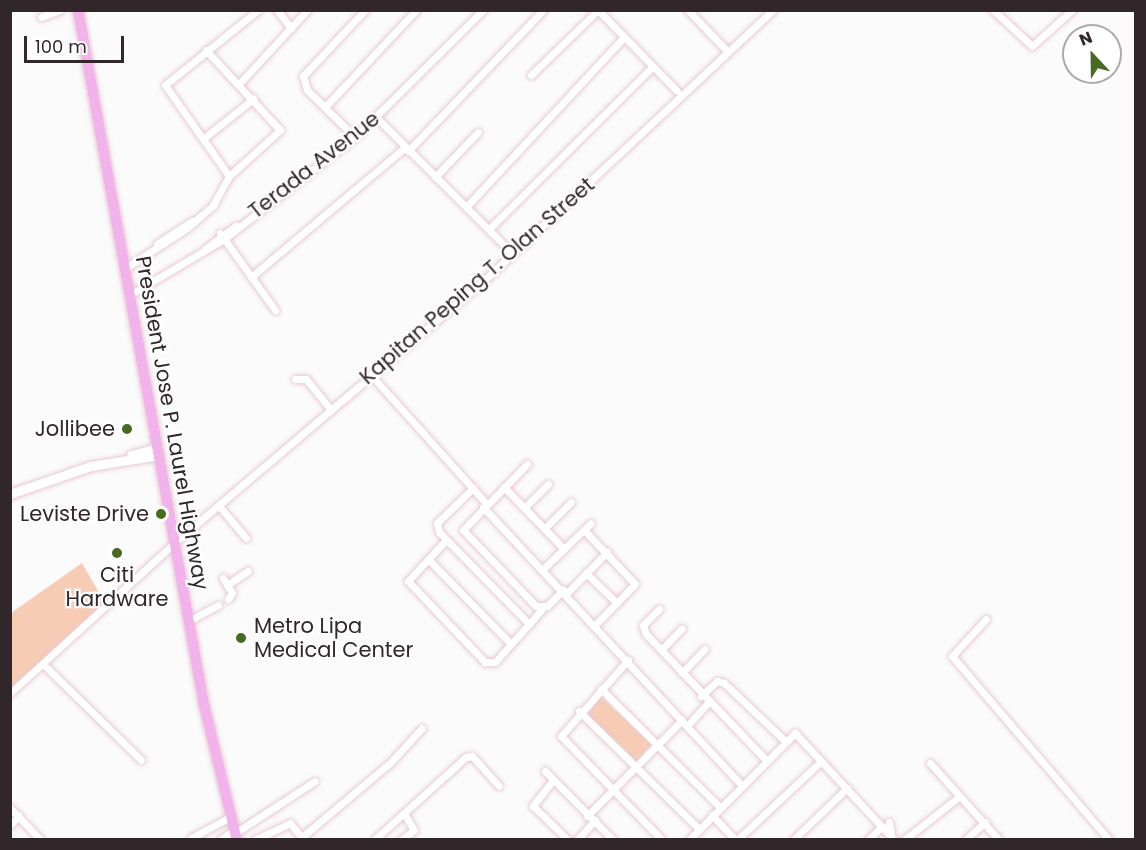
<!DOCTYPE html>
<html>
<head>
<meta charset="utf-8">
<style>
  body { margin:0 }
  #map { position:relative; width:1146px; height:850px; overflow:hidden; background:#fbfbfb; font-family:Poppins,sans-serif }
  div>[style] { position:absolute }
  .green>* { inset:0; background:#f7ccb4 }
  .roads { filter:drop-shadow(0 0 2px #e7cad3) drop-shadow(0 0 2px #e7cad3) }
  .minor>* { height:7px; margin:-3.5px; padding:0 3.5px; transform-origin:3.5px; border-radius:3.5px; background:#fff }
  .secondary>* { height:9px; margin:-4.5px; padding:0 4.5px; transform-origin:4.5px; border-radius:4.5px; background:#fff }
  .primary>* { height:10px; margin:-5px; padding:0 5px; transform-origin:5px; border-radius:5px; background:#f2b3ec }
  .dots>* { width:16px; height:16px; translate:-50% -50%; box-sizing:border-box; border:3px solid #fff; border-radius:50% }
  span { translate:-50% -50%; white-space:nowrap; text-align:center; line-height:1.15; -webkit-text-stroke:4.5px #fff; paint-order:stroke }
  .street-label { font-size:21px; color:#31262a }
  .poi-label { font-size:21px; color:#31262a }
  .right { translate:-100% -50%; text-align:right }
  .left { translate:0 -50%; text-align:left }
  .frame { position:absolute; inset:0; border:12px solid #31262a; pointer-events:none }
  .north { position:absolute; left:1062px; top:24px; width:60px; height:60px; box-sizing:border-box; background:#fff; border:2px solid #ada8aa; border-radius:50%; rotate:338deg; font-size:16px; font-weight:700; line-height:24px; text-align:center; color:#31262a }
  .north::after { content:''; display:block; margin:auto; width:21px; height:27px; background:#486a21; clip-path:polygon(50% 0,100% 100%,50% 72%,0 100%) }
  .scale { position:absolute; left:24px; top:36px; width:100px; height:27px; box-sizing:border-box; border:3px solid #31262a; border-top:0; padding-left:8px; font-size:18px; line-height:21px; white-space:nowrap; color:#31262a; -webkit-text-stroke:4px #fff; paint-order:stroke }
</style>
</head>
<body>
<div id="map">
  <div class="green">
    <div style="clip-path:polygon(82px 563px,105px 603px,11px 688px,11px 613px)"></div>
    <div style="clip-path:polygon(599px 695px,651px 744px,637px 762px,585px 712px)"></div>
  </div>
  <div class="roads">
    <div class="minor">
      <div style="left:277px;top:10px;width:23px;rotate:52deg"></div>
      <div style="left:688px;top:10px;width:58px;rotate:46.4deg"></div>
      <div style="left:993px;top:10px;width:53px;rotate:42.7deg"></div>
      <div style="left:1032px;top:46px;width:54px;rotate:-42deg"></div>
      <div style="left:41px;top:17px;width:20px;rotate:-20deg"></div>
      <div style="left:531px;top:75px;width:93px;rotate:-44.1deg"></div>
      <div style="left:598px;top:10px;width:113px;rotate:45.7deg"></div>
      <div style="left:239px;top:84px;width:100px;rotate:-47.4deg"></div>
      <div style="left:325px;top:107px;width:133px;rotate:-46.8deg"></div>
      <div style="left:377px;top:118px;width:192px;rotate:45deg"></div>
      <div style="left:355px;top:137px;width:67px;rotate:-135.6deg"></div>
      <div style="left:307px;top:90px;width:15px;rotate:-106deg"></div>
      <div style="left:303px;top:76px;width:91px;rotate:-46.8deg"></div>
      <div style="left:204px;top:138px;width:63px;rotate:-38.5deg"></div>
      <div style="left:408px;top:151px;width:195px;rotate:-46.2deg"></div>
      <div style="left:229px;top:176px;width:111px;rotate:-125.1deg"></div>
      <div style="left:165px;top:85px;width:119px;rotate:-38.9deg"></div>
      <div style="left:435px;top:177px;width:62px;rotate:-46.3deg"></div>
      <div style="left:467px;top:206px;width:229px;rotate:-47.1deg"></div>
      <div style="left:489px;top:229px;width:231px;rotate:-44.8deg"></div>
      <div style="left:220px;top:233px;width:95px;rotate:54.5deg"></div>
      <div style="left:157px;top:244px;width:42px;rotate:-33.3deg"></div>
      <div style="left:205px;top:249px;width:39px;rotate:-37deg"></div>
      <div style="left:124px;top:269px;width:75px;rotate:-33.1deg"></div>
      <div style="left:187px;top:228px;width:35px;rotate:-41deg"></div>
      <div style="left:213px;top:205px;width:33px;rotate:-61deg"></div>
      <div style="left:229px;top:176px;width:69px;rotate:-42deg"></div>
      <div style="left:280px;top:130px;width:109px;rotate:-132.8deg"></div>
      <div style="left:251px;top:277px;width:200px;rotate:-40.1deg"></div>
      <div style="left:128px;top:296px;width:112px;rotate:-30.7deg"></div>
      <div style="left:224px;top:239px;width:166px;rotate:-37.9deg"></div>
      <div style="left:355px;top:137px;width:180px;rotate:-44.8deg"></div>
      <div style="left:371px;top:375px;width:172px;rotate:48.1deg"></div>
      <div style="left:295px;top:379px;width:11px"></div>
      <div style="left:306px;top:379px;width:40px;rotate:51deg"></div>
      <div style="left:527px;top:464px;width:92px;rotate:134.1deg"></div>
      <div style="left:463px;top:530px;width:105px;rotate:46.2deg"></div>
      <div style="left:536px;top:606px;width:11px"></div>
      <div style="left:547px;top:606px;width:23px;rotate:-45deg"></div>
      <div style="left:504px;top:487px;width:86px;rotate:45.9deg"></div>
      <div style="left:473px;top:488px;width:50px;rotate:135.8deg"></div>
      <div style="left:437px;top:523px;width:9px;rotate:77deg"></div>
      <div style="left:439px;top:532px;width:129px;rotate:45.6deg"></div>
      <div style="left:529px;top:624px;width:21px;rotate:-49deg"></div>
      <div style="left:219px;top:506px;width:42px;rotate:49.8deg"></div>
      <div style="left:483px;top:507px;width:378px;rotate:47.1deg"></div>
      <div style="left:524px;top:508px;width:34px;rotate:-45deg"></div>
      <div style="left:544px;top:529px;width:38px;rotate:-45deg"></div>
      <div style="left:584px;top:530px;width:74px;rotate:46.6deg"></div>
      <div style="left:635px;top:584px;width:57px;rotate:134.3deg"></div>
      <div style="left:446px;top:540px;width:56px;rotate:132.8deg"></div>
      <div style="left:408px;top:581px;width:112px;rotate:46.5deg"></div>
      <div style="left:485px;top:662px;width:10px"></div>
      <div style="left:495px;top:662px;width:51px;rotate:-48.2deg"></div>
      <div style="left:428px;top:559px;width:119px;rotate:45.7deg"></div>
      <div style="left:543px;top:569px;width:66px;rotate:-43.8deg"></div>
      <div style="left:586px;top:573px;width:43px;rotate:44.1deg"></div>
      <div style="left:223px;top:578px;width:17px;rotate:59deg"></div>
      <div style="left:232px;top:593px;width:7px;rotate:124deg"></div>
      <div style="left:227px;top:585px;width:25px;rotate:-34deg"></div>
      <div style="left:566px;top:594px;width:59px;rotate:-45.7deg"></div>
      <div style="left:659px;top:609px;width:23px;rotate:135deg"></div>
      <div style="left:643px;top:625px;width:9px;rotate:72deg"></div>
      <div style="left:646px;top:634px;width:173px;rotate:46.4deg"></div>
      <div style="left:986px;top:619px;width:50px;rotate:132.6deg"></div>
      <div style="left:952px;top:656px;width:242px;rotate:49.5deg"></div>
      <div style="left:188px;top:621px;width:34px;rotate:-28deg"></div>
      <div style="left:661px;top:650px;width:30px;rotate:-46deg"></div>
      <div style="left:628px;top:660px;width:101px;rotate:131.4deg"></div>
      <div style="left:561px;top:736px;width:145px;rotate:45.8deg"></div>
      <div style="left:43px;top:664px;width:137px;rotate:44.4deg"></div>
      <div style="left:682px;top:673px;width:33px;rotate:-47deg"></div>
      <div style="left:601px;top:689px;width:166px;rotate:44.8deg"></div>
      <div style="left:10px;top:693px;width:222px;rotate:-42.4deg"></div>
      <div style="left:174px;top:543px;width:419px;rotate:-40.3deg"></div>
      <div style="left:493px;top:272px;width:383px;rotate:-43.1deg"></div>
      <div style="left:701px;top:696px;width:22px;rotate:-43deg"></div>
      <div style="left:717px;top:681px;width:7px;rotate:16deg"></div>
      <div style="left:724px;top:683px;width:83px;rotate:43.5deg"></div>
      <div style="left:579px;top:711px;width:168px;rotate:44.5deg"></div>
      <div style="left:687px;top:726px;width:31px;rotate:-48deg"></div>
      <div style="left:930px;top:763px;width:103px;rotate:48.1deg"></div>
      <div style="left:545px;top:771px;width:97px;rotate:45.4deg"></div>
      <div style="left:553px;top:780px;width:33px;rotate:128deg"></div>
      <div style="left:533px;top:806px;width:49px;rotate:44.2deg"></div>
      <div style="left:10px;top:808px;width:45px;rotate:45.9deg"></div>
      <div style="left:712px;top:815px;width:34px;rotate:47deg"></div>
      <div style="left:587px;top:816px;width:135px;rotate:-45.3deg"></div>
      <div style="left:889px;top:822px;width:13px;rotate:81deg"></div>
      <div style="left:10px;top:825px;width:13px;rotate:-45deg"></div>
      <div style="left:235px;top:833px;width:95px;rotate:-33deg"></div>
      <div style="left:302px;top:837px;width:115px;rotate:-40.1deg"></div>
      <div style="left:390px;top:763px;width:47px;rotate:-47.6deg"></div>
      <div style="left:191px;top:838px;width:44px;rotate:-28.3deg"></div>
      <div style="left:220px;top:840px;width:17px;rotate:-36deg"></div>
      <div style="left:254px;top:840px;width:40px;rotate:-25deg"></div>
      <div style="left:290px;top:823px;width:22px;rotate:51deg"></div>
      <div style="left:374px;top:840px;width:124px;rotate:-42.1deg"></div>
      <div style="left:466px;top:757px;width:6px;rotate:-9deg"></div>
      <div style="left:472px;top:756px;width:40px;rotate:48deg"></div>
      <div style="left:401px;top:840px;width:16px;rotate:-38deg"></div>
      <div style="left:414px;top:830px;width:17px;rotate:-121deg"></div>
      <div style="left:577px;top:840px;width:27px;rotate:-48deg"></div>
      <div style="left:689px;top:840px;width:151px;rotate:-45.3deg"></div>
      <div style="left:795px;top:733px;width:146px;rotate:47.2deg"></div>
      <div style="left:737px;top:840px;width:115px;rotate:-43.2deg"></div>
      <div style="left:793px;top:840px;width:75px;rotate:-43.9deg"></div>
      <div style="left:868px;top:840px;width:20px;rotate:-45deg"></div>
      <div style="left:904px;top:840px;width:71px;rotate:-38.2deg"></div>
      <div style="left:965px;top:840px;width:27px;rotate:-42deg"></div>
    </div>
    <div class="secondary">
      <div style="left:131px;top:455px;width:28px;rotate:-15deg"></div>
      <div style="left:10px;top:494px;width:86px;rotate:-19.1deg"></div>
      <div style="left:91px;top:466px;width:69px;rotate:-9.2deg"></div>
    </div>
    <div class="primary">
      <div style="left:78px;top:10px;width:706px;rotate:79.72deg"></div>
      <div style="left:204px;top:705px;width:139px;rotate:76.3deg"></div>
    </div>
  </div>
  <div class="dots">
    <div style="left:127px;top:429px;background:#486a21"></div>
    <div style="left:161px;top:514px;background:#486a21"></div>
    <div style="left:117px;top:553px;background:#486a21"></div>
    <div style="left:241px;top:638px;background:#486a21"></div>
  </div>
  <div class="street-label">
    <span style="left:314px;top:165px;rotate:-38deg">Terada Avenue</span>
    <span style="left:477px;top:281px;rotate:-41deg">Kapitan Peping T. Olan Street</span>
    <span style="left:172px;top:423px;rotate:80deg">President Jose P. Laurel Highway</span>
  </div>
  <div class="poi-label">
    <span class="right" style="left:115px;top:429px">Jollibee</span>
    <span class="right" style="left:149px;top:514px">Leviste Drive</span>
    <span style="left:117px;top:587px">Citi<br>Hardware</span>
    <span class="left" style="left:254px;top:638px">Metro Lipa<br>Medical Center</span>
  </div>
  <div class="frame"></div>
  <div class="north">N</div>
  <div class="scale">100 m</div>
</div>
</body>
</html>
